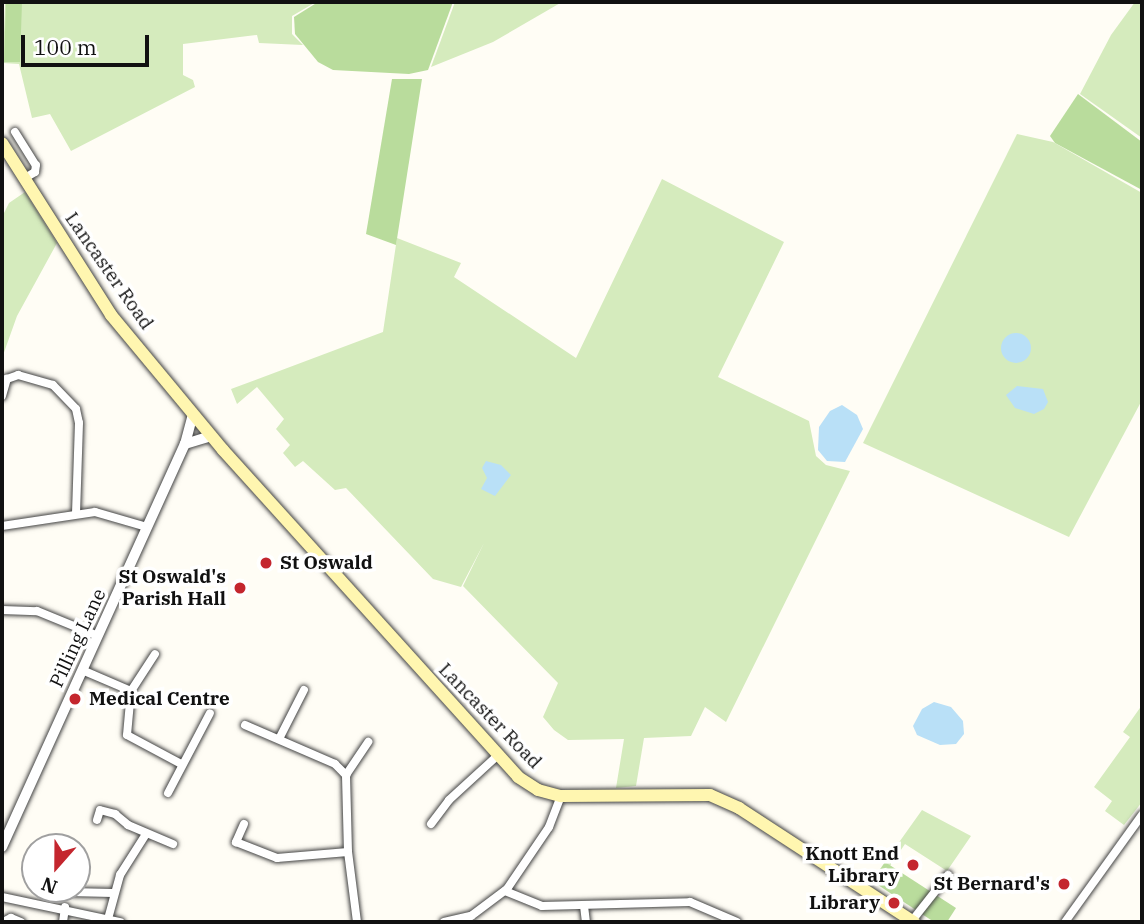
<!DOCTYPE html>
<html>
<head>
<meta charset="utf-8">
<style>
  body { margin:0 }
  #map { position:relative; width:1144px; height:924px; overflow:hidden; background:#fffdf5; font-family:"IBM Plex Serif",serif }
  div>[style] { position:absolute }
  .green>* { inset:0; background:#d5ebbd }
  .forest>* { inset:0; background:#b9dc9c }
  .water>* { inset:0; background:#b9e0f7 }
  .round { border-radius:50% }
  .roads { filter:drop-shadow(0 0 2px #444) drop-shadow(0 0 2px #444) }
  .minor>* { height:8px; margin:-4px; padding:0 4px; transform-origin:4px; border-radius:4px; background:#fff }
  .tertiary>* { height:10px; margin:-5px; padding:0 5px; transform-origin:5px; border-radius:5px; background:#fff }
  .secondary>* { height:12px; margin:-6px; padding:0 6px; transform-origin:6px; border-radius:6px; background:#fff6b0 }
  .dots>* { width:19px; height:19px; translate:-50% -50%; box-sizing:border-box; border:4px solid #fff; border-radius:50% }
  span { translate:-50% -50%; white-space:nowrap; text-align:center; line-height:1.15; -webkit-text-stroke:7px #fff; paint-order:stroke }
  .street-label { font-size:19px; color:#111 }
  .poi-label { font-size:19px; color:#111; font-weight:700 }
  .left { translate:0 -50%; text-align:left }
  .right { translate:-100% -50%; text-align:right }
  .frame { position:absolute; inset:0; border:4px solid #111; pointer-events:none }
  .north { position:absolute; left:21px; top:833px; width:70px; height:70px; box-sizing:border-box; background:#fff; border:2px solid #a0a0a0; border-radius:50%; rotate:201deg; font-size:19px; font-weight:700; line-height:28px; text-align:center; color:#111 }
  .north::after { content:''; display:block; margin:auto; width:24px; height:32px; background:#c4262e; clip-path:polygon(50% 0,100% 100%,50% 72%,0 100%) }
  .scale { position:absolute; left:21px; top:35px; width:128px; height:32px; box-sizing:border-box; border:4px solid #111; border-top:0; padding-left:9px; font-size:21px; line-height:24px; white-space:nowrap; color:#111; -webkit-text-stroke:5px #fff; paint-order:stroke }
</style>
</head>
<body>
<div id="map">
  <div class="green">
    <div style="clip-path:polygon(5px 2px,316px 2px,292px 16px,292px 34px,303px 45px,259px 43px,257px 35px,183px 44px,183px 75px,193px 80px,195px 87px,71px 151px,50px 114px,32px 118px,19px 64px,3px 63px)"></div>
    <div style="clip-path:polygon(455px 2px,562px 2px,493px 42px,431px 67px)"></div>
    <div style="clip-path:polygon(1135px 2px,1142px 2px,1142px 138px,1080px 94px,1111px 35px)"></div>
    <div style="clip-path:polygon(1017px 134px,1053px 142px,1142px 193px,1142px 400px,1069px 537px,863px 443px)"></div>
    <div style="clip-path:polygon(662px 179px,784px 242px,718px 377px,809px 421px,816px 456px,826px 465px,850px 471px,726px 722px,705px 707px,691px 736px,644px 738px,636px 786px,616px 788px,624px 739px,568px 740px,554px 730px,543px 717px,558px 683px,463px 586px,484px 543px,461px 587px,433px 579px,346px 488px,335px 490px,303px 461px,295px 467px,283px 453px,290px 445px,276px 429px,284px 419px,257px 387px,237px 404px,231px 389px,383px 332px,397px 238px,461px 263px,454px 277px,576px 358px)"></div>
    <div style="clip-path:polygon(25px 192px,57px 243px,17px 316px,2px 358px,2px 217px,9px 203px)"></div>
    <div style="clip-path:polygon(1142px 705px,1142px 802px,1124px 825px,1105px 811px,1112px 801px,1094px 787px,1130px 737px,1123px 732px)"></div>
    <div style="clip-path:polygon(922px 810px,971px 836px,947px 871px,905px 844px,890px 866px,885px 862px)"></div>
  </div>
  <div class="forest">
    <div style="clip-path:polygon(6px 2px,22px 2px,20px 62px,4px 62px)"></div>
    <div style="clip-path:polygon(318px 2px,453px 2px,428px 70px,409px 74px,333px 70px,318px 62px,295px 34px,294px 17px)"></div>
    <div style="clip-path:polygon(392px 79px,422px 79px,396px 245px,366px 234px)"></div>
    <div style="clip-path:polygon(1078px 94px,1142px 142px,1142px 190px,1055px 143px,1050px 136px)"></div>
    <div style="clip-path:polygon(885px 862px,956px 908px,947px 922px,934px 922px,872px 881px)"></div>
  </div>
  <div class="water">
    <div class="round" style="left:1001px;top:333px;width:30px;height:30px"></div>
    <div style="clip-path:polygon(1017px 386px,1043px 389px,1048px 402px,1044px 409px,1034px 414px,1015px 408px,1006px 395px)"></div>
    <div style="clip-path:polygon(842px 405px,857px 415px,863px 429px,845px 462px,827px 461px,818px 450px,819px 427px,830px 411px)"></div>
    <div style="clip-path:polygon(486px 461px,501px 465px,511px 475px,495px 496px,481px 489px,487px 478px,482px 468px)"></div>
    <div style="clip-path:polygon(934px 702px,951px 707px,963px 721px,964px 734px,956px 744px,940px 745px,917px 735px,913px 726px,922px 709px)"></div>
  </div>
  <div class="roads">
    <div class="minor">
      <div style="left:15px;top:132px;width:39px;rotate:58deg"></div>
      <div style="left:36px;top:165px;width:7px;rotate:98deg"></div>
      <div style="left:35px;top:172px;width:12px;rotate:149deg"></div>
      <div style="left:2px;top:396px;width:18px;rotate:-74deg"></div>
      <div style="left:7px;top:379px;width:12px;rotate:-20deg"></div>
      <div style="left:18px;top:375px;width:36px;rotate:16deg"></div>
      <div style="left:53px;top:385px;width:33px;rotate:46deg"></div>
      <div style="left:76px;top:409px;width:14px;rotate:78deg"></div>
      <div style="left:79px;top:423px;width:90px;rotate:91.9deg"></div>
      <div style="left:2px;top:526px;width:94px;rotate:-8.6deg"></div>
      <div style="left:95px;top:512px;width:54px;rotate:16.1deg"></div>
      <div style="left:2px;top:610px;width:35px;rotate:2deg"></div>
      <div style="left:37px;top:611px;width:66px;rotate:22.3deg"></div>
      <div style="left:82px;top:670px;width:53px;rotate:23.2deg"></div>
      <div style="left:131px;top:691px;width:44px;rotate:95.2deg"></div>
      <div style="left:127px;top:735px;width:61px;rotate:28.2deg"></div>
      <div style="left:131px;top:691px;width:44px;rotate:-57deg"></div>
      <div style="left:245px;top:725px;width:98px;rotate:23.4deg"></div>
      <div style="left:335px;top:764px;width:16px;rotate:45deg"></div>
      <div style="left:279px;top:739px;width:55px;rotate:-63deg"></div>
      <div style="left:168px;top:793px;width:90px;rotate:-62.3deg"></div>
      <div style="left:97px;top:820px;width:10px;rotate:-73deg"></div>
      <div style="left:100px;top:810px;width:16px;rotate:15deg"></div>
      <div style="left:115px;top:814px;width:17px;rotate:40deg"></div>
      <div style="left:128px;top:825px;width:49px;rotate:22.9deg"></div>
      <div style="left:244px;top:824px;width:20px;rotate:114deg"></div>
      <div style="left:236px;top:842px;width:44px;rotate:21.3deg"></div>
      <div style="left:277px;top:858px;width:71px;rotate:-4.8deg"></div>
      <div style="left:431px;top:824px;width:30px;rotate:-53deg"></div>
      <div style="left:449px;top:800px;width:65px;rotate:-42.5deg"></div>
      <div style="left:505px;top:891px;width:40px;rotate:22deg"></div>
      <div style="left:542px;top:906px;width:148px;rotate:-1.5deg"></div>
      <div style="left:690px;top:902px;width:51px;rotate:23.1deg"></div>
      <div style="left:69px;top:892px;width:44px;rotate:1.3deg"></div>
      <div style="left:2px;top:897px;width:121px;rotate:12deg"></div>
      <div style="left:584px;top:906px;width:16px;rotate:83deg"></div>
      <div style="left:108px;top:919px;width:46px;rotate:-74.7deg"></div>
      <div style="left:120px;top:875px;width:49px;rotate:-57.6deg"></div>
      <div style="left:3px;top:922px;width:9px;rotate:-27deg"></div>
      <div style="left:11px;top:918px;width:11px;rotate:22deg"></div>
      <div style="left:63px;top:922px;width:15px;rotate:-82deg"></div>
      <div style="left:357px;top:922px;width:71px;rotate:-97.3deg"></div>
      <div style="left:348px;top:852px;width:77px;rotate:-91.5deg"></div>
      <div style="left:346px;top:775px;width:40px;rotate:-56deg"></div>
      <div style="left:444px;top:922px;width:28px;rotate:-13deg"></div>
      <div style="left:471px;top:916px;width:45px;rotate:-36.9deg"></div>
      <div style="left:507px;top:889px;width:75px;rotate:-55.9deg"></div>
      <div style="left:549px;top:827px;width:33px;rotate:-69deg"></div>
      <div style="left:911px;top:922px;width:60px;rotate:-51.8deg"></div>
      <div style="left:1065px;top:922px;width:132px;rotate:-54.3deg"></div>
    </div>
    <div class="tertiary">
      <div style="left:185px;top:444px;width:27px;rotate:-17deg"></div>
      <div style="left:2px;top:847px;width:443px;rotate:-65.6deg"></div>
      <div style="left:185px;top:444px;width:31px;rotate:-75deg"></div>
    </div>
    <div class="secondary">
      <div style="left:2px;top:143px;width:204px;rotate:57.6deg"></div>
      <div style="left:111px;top:315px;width:175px;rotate:50.3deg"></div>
      <div style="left:223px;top:450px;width:440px;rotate:47.9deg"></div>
      <div style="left:518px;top:777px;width:24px;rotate:33deg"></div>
      <div style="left:538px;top:790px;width:24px;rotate:15deg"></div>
      <div style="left:561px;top:796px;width:149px;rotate:-0.4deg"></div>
      <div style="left:710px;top:795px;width:32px;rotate:24deg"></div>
      <div style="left:739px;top:808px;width:209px;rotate:33.1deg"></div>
    </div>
  </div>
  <div class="dots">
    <div style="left:266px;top:563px;background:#c4262e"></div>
    <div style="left:240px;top:588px;background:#c4262e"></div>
    <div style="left:75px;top:699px;background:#c4262e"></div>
    <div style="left:913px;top:865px;background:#c4262e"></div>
    <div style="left:1064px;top:884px;background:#c4262e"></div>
    <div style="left:894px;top:903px;background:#c4262e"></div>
  </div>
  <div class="street-label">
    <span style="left:109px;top:271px;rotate:55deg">Lancaster Road</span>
    <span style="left:78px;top:638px;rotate:-65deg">Pilling Lane</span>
    <span style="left:490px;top:716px;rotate:46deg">Lancaster Road</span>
  </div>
  <div class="poi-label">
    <span class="left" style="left:280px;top:563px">St Oswald</span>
    <span class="right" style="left:226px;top:588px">St Oswald's<br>Parish Hall</span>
    <span class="left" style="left:89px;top:699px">Medical Centre</span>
    <span class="right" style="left:899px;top:865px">Knott End<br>Library</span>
    <span class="right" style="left:1050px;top:884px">St Bernard's</span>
    <span class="right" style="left:880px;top:903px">Library</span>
  </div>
  <div class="frame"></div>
  <div class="north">N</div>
  <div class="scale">100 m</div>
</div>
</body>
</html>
